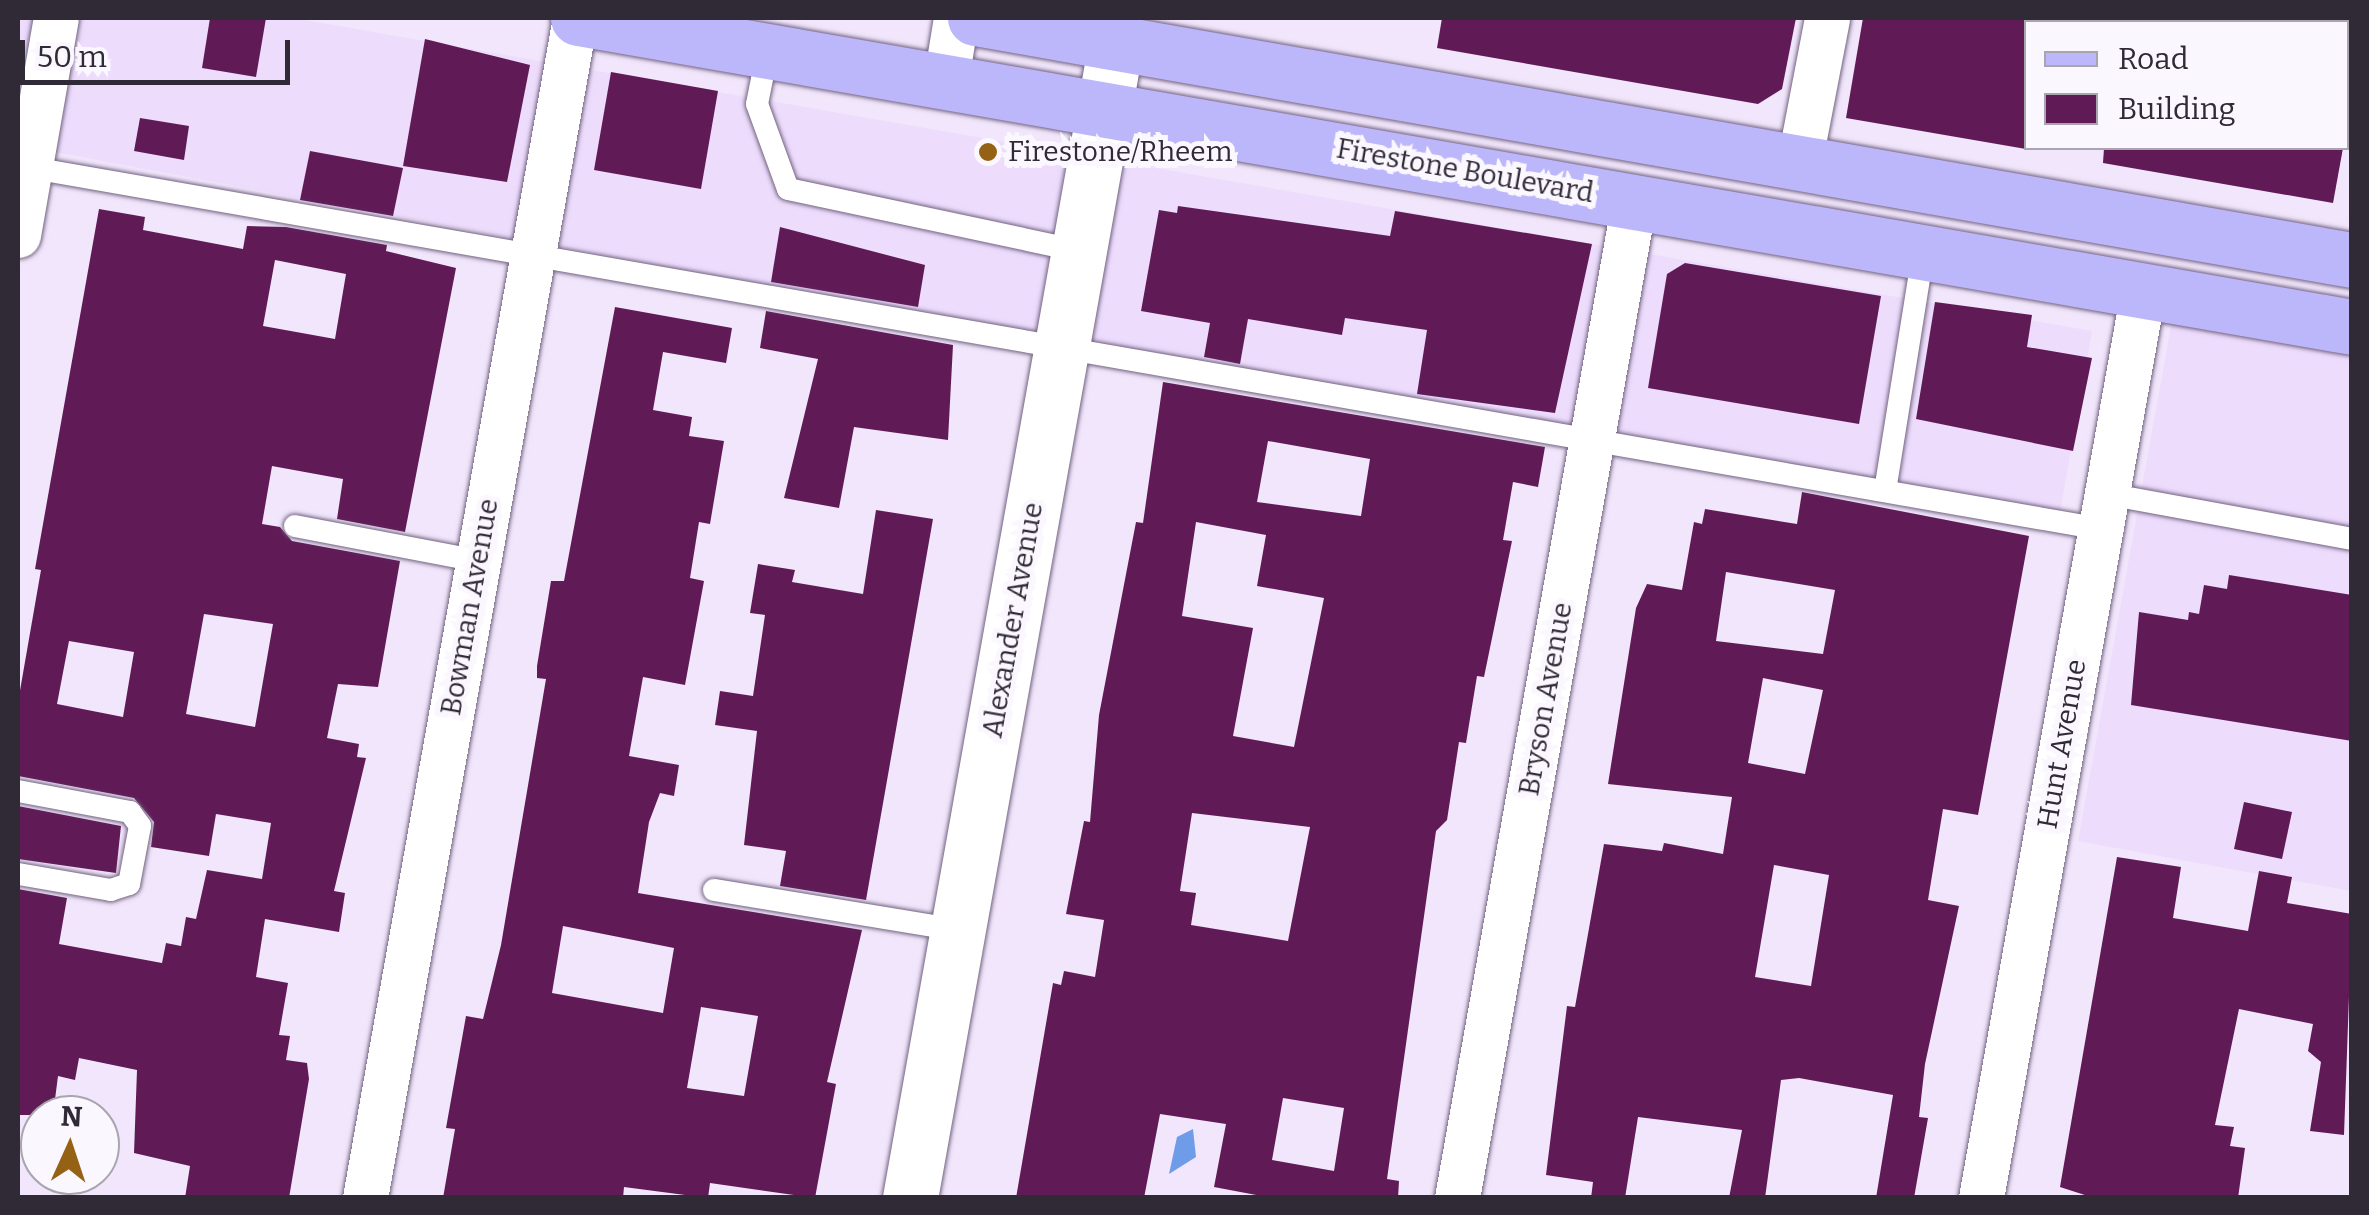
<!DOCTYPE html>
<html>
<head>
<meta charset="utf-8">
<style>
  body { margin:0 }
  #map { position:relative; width:2369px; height:1215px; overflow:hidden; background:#f1e6fb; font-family:Bitter,serif }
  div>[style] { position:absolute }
  .built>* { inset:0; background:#eddcfc }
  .water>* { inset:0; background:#6f9ce8 }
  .building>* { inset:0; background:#601b57 }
  .roads { filter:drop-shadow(0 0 2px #726280) drop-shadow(0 0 2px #726280) }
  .lane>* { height:22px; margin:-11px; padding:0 11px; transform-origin:11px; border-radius:11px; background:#fff }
  .street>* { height:45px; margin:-22.5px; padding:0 22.5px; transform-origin:22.5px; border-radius:22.5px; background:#fff }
  .secondary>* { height:55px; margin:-27.5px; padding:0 27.5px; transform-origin:27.5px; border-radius:27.5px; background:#fff }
  .primary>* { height:55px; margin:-27.5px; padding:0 27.5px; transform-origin:27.5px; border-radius:27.5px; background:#bcb6fb }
  .dots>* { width:28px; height:28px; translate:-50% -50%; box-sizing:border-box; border:5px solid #faf7fe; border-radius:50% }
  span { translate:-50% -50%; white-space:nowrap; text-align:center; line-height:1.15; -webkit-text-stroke:10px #faf7fe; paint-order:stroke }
  .poi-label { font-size:28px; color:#302936 }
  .left { translate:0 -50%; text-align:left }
  .street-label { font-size:28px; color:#302936 }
  .frame { position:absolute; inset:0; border:20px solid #302936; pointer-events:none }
  .legend { position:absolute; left:2024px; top:20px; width:325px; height:130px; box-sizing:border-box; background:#faf7fe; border:2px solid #a9a5ae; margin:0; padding:12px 18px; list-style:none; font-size:30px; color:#302936 }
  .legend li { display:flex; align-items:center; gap:20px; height:50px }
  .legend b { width:50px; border:2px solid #a9a5ae }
  .north { position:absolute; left:20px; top:1095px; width:100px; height:100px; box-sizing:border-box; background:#faf7fe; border:2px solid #a9a5ae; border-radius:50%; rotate:3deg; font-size:28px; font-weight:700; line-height:40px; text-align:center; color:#302936 }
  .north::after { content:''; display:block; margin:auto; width:35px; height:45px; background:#956115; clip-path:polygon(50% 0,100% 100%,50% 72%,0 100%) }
  .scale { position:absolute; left:20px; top:40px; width:270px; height:45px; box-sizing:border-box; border:5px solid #302936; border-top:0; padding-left:12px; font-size:30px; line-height:35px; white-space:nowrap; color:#302936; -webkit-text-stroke:8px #faf7fe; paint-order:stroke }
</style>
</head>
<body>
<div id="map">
  <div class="built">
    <div style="clip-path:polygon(18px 18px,293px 18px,2092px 331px,2057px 529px,18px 145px)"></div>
    <div style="clip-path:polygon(2172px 321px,2351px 353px,2351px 891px,2078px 841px)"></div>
  </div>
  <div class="water">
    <div style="clip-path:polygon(1193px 1129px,1196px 1157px,1169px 1174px,1177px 1137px)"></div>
  </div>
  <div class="building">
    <div style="clip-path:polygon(210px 18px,266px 18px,256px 77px,202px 68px)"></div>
    <div style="clip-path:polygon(1442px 18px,1796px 18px,1782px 89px,1758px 104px,1437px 48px)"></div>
    <div style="clip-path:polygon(1863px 18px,2026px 18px,2026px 149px,1846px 118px)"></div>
    <div style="clip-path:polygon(425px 39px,530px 65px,507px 182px,403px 166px)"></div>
    <div style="clip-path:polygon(611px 72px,718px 91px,701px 189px,594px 170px)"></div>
    <div style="clip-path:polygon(140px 118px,189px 126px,184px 160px,134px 151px)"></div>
    <div style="clip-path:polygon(2104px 148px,2343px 148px,2333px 203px,2103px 163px)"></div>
    <div style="clip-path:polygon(310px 151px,403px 168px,393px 216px,300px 200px)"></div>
    <div style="clip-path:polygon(1178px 206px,1390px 236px,1395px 211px,1592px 244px,1555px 413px,1417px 394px,1427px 330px,1345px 318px,1342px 335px,1248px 319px,1240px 364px,1204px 357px,1210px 323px,1141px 311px,1159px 210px,1177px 213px)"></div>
    <div style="clip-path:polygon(evenodd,99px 209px,145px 217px,143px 230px,243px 249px,247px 226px,286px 227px,387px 245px,386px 251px,456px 268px,405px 532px,337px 519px,343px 479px,272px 466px,262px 524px,280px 527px,292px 541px,400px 561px,378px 687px,338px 684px,327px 738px,359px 744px,357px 757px,366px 758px,334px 891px,345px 893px,339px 932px,265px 919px,256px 977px,288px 983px,279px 1035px,290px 1036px,286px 1060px,307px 1063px,309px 1079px,289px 1198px,185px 1198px,190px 1166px,134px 1153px,137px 1070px,79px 1058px,75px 1080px,58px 1076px,53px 1115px,18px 1115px,18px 889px,67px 898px,59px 944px,162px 963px,166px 943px,181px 946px,186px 917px,196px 919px,207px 870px,262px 879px,271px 823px,216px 814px,209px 856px,151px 847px,154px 822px,134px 798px,18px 776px,18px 702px,41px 570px,35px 569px,99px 209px,275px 260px,346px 274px,335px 339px,263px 326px,275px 260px,99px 209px,204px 614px,273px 624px,255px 727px,186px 714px,204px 614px,99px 209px,69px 641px,134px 652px,123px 717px,57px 704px,69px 641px)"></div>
    <div style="clip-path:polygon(780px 227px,925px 265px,918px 307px,771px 282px)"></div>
    <div style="clip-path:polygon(1685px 263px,1881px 296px,1859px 424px,1648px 388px,1667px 274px)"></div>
    <div style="clip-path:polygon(1935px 302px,2032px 315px,2027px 347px,2092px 358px,2073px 451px,1916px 419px)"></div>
    <div style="clip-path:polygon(evenodd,615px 307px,732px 328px,726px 363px,663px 352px,653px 410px,692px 417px,689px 436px,724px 441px,710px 524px,699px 522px,690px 578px,704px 581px,685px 685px,643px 677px,629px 756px,679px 765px,674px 796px,660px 793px,649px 822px,638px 893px,862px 930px,827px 1082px,836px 1084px,815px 1198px,710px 1183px,708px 1198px,624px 1187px,623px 1198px,443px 1198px,455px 1129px,446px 1128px,466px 1016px,483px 1019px,501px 945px,546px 679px,537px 678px,537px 666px,551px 581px,564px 581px,615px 307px,563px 926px,674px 948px,663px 1013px,552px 993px,563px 926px,615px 307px,701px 1007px,758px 1016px,744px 1096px,687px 1088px,701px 1007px)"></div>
    <div style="clip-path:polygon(766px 311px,953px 345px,948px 440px,854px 427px,839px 508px,784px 498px,818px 359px,760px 348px)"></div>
    <div style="clip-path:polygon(evenodd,1163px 382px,1545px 447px,1538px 487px,1513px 482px,1503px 540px,1512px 541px,1484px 677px,1477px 676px,1466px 743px,1459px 742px,1447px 820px,1436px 831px,1387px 1179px,1399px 1181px,1398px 1198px,1272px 1198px,1214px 1187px,1226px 1124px,1160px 1114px,1144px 1198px,1016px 1198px,1053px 983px,1061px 985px,1064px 971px,1095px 977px,1104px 920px,1066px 914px,1084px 821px,1090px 822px,1099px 715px,1136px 522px,1143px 523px,1163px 382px,1268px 441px,1370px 459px,1361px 516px,1257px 502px,1268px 441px,1163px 382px,1196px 522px,1266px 535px,1257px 586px,1324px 598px,1294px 747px,1233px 736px,1253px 628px,1182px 616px,1196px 522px,1163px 382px,1192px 813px,1310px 827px,1288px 941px,1191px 925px,1196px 893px,1180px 891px,1192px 813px,1163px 382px,1283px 1098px,1344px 1108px,1334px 1171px,1272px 1160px,1283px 1098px)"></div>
    <div style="clip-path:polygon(evenodd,1802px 492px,2029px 536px,1978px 815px,1943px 809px,1928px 900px,1959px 906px,1925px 1064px,1919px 1117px,1928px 1118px,1914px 1198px,1876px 1198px,1893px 1095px,1799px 1078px,1781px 1080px,1765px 1198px,1729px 1198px,1742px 1130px,1638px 1117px,1625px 1198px,1591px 1198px,1593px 1182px,1546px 1175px,1567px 1006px,1575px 1007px,1604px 844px,1662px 851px,1664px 843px,1723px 854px,1732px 797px,1608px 784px,1636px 608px,1647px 584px,1682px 590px,1694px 522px,1702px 524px,1705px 509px,1797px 524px,1802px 492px,1726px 572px,1835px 590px,1823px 654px,1716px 641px,1726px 572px,1802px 492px,1763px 678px,1823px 690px,1805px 774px,1748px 763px,1763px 678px,1802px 492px,1774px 865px,1829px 875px,1811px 986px,1755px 977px,1774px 865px)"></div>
    <div style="clip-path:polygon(876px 510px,933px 519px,866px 900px,780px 886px,786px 851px,744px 845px,757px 731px,715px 725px,720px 691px,753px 696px,765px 615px,750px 613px,758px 564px,795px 570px,792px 582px,863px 594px)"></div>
    <div style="clip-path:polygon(2229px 575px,2352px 595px,2352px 741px,2131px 705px,2139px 612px,2188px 620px,2189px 612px,2199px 614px,2204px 585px,2227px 589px)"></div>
    <div style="clip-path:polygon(2244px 802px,2292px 812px,2282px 859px,2234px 849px)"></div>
    <div style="clip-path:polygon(18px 806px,121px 826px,116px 873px,18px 859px)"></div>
    <div style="clip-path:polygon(2117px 857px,2181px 867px,2173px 918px,2248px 931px,2259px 871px,2292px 877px,2287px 903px,2352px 914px,2344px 1135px,2310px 1131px,2321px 1062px,2308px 1051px,2313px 1024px,2239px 1009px,2215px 1125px,2234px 1127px,2230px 1146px,2245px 1148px,2238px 1198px,2094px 1198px,2060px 1187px)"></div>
  </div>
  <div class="roads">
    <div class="lane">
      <div style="left:768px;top:49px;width:56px;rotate:101.3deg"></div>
      <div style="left:757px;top:104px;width:90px;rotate:70deg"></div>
      <div style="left:788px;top:189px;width:298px;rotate:12deg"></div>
      <div style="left:21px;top:166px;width:2111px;rotate:9.9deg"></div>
      <div style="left:1885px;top:491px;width:240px;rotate:-80.9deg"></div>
      <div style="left:2107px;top:494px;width:249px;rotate:10.4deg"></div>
      <div style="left:295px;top:526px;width:186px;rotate:10.8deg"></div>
      <div style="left:18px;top:791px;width:114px;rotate:10.6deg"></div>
      <div style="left:130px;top:812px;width:17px;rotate:54deg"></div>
      <div style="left:140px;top:826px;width:59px;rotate:100.7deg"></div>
      <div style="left:129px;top:884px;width:19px;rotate:162deg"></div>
      <div style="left:111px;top:890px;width:94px;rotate:-170.2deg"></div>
      <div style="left:714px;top:890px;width:246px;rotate:9.3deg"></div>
    </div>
    <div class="street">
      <div style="left:946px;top:79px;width:62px;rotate:-80.7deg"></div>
      <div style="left:1799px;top:164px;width:149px;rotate:-79.1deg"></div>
      <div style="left:18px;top:235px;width:220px;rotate:-80.1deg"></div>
      <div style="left:365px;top:1198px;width:1199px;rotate:-79.91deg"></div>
      <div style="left:1457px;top:1198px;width:1013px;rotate:-79.93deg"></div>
      <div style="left:1981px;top:1198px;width:921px;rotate:-79.87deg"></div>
    </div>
    <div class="secondary">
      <div style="left:910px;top:1198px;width:1173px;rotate:-79.89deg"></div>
    </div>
    <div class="primary">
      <div style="left:578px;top:18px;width:1801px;rotate:9.88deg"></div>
      <div style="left:975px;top:18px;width:1398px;rotate:9.97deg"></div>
    </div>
  </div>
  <div class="dots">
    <div style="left:988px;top:152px;background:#956115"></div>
  </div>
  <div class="poi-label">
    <span class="left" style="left:1008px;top:152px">Firestone/Rheem</span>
  </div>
  <div class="street-label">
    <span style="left:1465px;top:171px;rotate:10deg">Firestone Boulevard</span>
    <span style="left:470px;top:607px;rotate:-80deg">Bowman Avenue</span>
    <span style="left:1013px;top:620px;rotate:-80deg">Alexander Avenue</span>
    <span style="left:1546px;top:699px;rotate:-80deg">Bryson Avenue</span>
    <span style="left:2062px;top:744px;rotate:-80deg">Hunt Avenue</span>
  </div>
  <div class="frame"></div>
  <ul class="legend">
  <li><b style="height:12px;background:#bcb6fb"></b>Road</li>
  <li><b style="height:28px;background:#601b57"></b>Building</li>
  </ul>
  <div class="north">N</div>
  <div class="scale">50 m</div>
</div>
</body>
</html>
